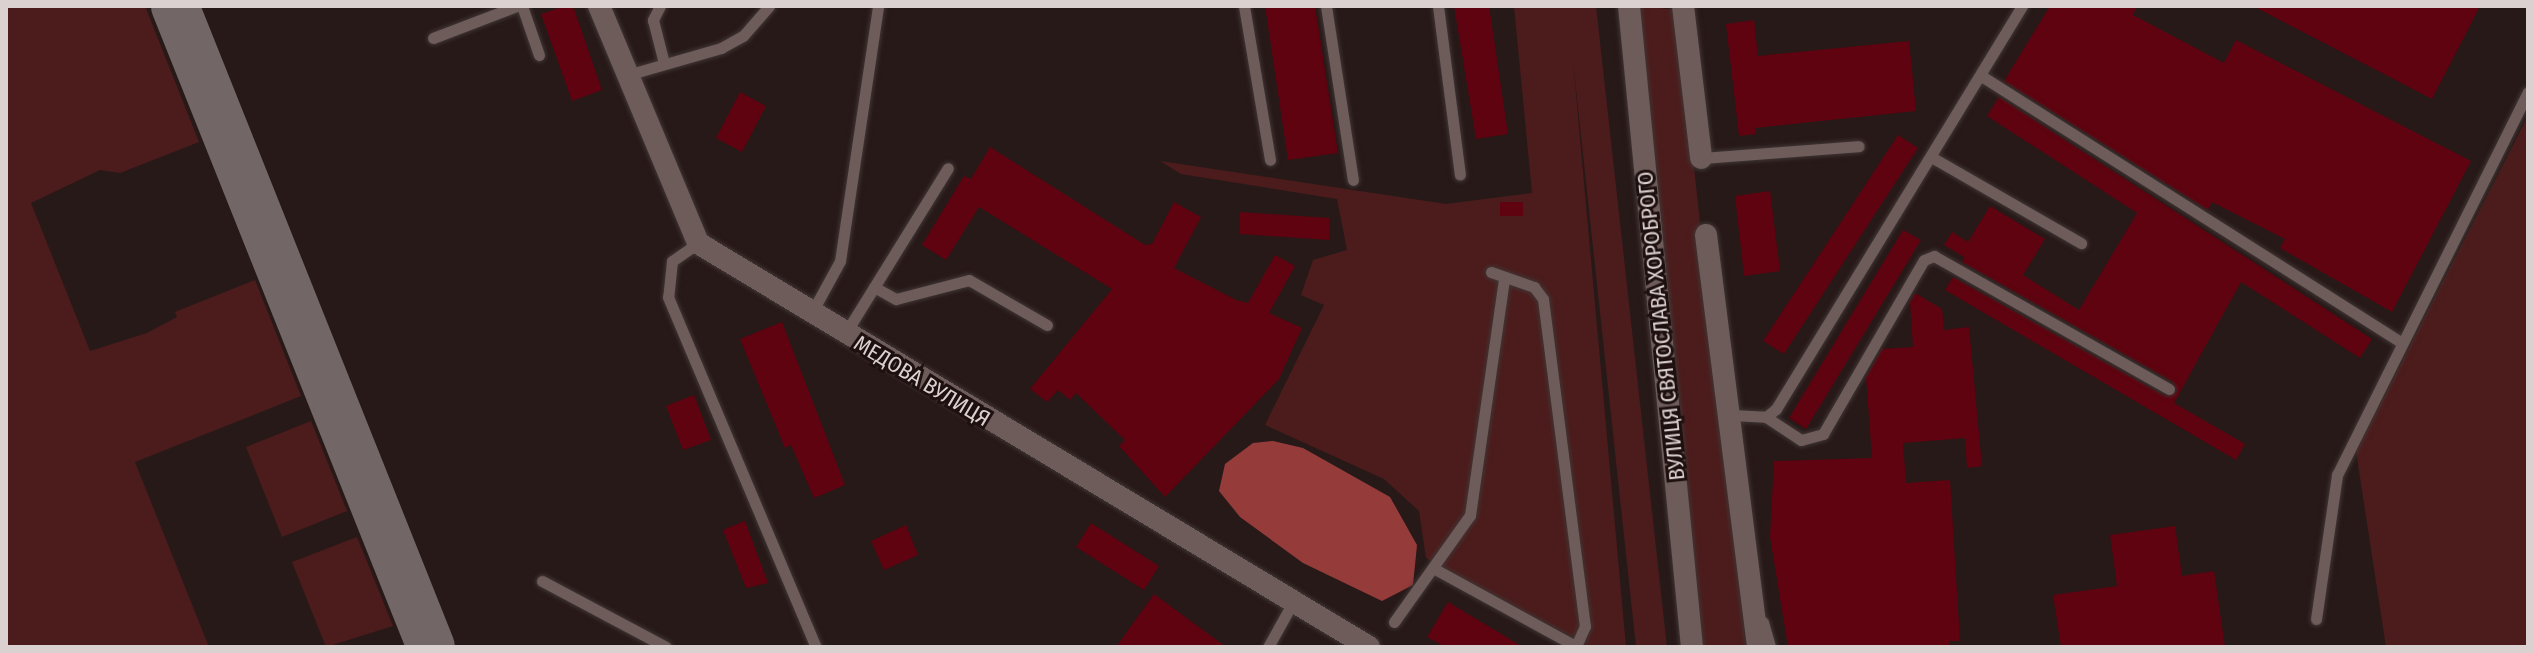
<!DOCTYPE html>
<html>
<head>
<meta charset="utf-8">
<style>
  body { margin:0 }
  #map { position:relative; width:2534px; height:653px; overflow:hidden; background:#271918; font-family:"Fira Sans Condensed",sans-serif }
  div>[style] { position:absolute }
  .green>* { inset:0; background:#4c1c1c }
  .water>* { inset:0; background:#953c3b }
  .taxiway>* { height:48px; margin:-24px; padding:0 24px; transform-origin:24px; border-radius:24px; background:#736666 }
  .building>* { inset:0; background:#5e030f }
  .roads { filter:drop-shadow(0 0 2px #403635) drop-shadow(0 0 2px #403635) }
  .lane>* { height:11px; margin:-5.5px; padding:0 5.5px; transform-origin:5.5px; border-radius:5.5px; background:#6d5c5a }
  .street>* { height:22px; margin:-11px; padding:0 11px; transform-origin:11px; border-radius:11px; background:#6d5c5a }
  span { translate:-50% -50%; white-space:nowrap; text-align:center; line-height:1.15; -webkit-text-stroke:6px #1d100f; paint-order:stroke }
  .street-label { font-size:22px; color:#dcd1d1 }
  .frame { position:absolute; inset:0; border:8px solid #dcd1d1; pointer-events:none }
</style>
</head>
<body>
<div id="map">
  <div class="green">
    <div style="clip-path:polygon(6px 6px,145px 6px,199px 142px,120px 173px,100px 170px,31px 203px,90px 351px,147px 333px,177px 317px,175px 312px,255px 280px,301px 396px,135px 462px,209px 647px,6px 647px)"></div>
    <div style="clip-path:polygon(1514px 6px,1596px 6px,1667px 647px,1636px 647px,1573px 61px,1626px 647px,1590px 647px,1426px 558px,1419px 511px,1384px 479px,1265px 425px,1324px 305px,1301px 295px,1313px 260px,1347px 250px,1337px 199px,1181px 174px,1160px 161px,1446px 204px,1532px 193px)"></div>
    <div style="clip-path:polygon(1639px 6px,1677px 10px,1746px 647px,1702px 647px)"></div>
    <div style="clip-path:polygon(2528px 116px,2528px 647px,2386px 647px,2356px 451px)"></div>
    <div style="clip-path:polygon(311px 421px,347px 511px,282px 537px,246px 447px)"></div>
    <div style="clip-path:polygon(357px 537px,393px 626px,326px 647px,292px 562px)"></div>
  </div>
  <div class="water">
    <div style="clip-path:polygon(1273px 441px,1303px 448px,1390px 497px,1417px 545px,1413px 585px,1382px 601px,1303px 563px,1240px 517px,1219px 491px,1225px 464px,1253px 443px)"></div>
  </div>
  <div class="taxiway">
    <div style="left:175px;top:6px;width:690px;rotate:68.23deg"></div>
  </div>
  <div class="building">
    <div style="clip-path:polygon(565px 6px,573px 6px,602px 90px,572px 101px,541px 14px)"></div>
    <div style="clip-path:polygon(1265px 6px,1315px 6px,1338px 153px,1288px 160px)"></div>
    <div style="clip-path:polygon(1454px 6px,1489px 6px,1508px 134px,1476px 139px)"></div>
    <div style="clip-path:polygon(2050px 6px,2137px 6px,2133px 15px,2224px 63px,2236px 40px,2471px 161px,2392px 312px,2280px 248px,2285px 239px,2212px 202px,2208px 210px,2004px 81px)"></div>
    <div style="clip-path:polygon(2253px 6px,2480px 6px,2432px 99px)"></div>
    <div style="clip-path:polygon(1754px 20px,1758px 56px,1909px 41px,1916px 111px,1755px 128px,1756px 134px,1739px 136px,1726px 24px)"></div>
    <div style="clip-path:polygon(740px 92px,766px 106px,742px 152px,716px 138px)"></div>
    <div style="clip-path:polygon(1999px 97px,2372px 339px,2360px 358px,2241px 282px,2174px 403px,2245px 444px,2236px 460px,1945px 290px,1953px 277px,2165px 396px,2177px 392px,2173px 382px,1962px 262px,1964px 257px,1944px 245px,1952px 232px,1968px 242px,1990px 206px,2045px 239px,2023px 275px,2079px 310px,2137px 213px,1987px 116px)"></div>
    <div style="clip-path:polygon(1898px 135px,1918px 148px,1784px 354px,1763px 341px)"></div>
    <div style="clip-path:polygon(990px 147px,1145px 245px,1152px 244px,1174px 202px,1201px 217px,1174px 268px,1236px 300px,1248px 303px,1275px 255px,1295px 266px,1269px 313px,1302px 328px,1279px 379px,1165px 497px,1119px 446px,1125px 440px,1076px 393px,1070px 400px,1058px 390px,1047px 402px,1030px 389px,1112px 289px,979px 207px,946px 260px,922px 245px,964px 176px,971px 179px)"></div>
    <div style="clip-path:polygon(1770px 191px,1780px 271px,1744px 276px,1735px 196px)"></div>
    <div style="clip-path:polygon(1500px 202px,1523px 202px,1523px 216px,1500px 216px)"></div>
    <div style="clip-path:polygon(1240px 212px,1330px 218px,1329px 240px,1239px 234px)"></div>
    <div style="clip-path:polygon(1903px 230px,1921px 240px,1806px 429px,1789px 418px)"></div>
    <div style="clip-path:polygon(1915px 293px,1942px 309px,1944px 330px,1969px 327px,1982px 466px,1967px 468px,1965px 438px,1903px 443px,1906px 483px,1950px 480px,1960px 641px,1949px 641px,1950px 647px,1788px 647px,1770px 537px,1774px 461px,1872px 458px,1866px 377px,1882px 349px,1913px 347px,1910px 302px)"></div>
    <div style="clip-path:polygon(782px 322px,845px 485px,814px 498px,791px 445px,785px 448px,740px 339px)"></div>
    <div style="clip-path:polygon(694px 395px,711px 440px,683px 450px,666px 406px)"></div>
    <div style="clip-path:polygon(745px 521px,768px 583px,746px 588px,723px 530px)"></div>
    <div style="clip-path:polygon(1091px 523px,1159px 566px,1144px 590px,1076px 547px)"></div>
    <div style="clip-path:polygon(906px 525px,918px 555px,884px 570px,871px 541px)"></div>
    <div style="clip-path:polygon(2175px 526px,2182px 576px,2214px 571px,2225px 647px,2061px 647px,2053px 595px,2117px 586px,2110px 535px)"></div>
    <div style="clip-path:polygon(1154px 594px,1226px 647px,1116px 647px)"></div>
    <div style="clip-path:polygon(1448px 602px,1523px 647px,1445px 647px,1427px 637px)"></div>
  </div>
  <div class="roads">
    <div class="lane">
      <div style="left:522px;top:6px;width:52px;rotate:70.9deg"></div>
      <div style="left:660px;top:6px;width:16px;rotate:117deg"></div>
      <div style="left:653px;top:20px;width:44px;rotate:75.7deg"></div>
      <div style="left:1244px;top:6px;width:156px;rotate:80.4deg"></div>
      <div style="left:1326px;top:6px;width:176px;rotate:81.2deg"></div>
      <div style="left:1438px;top:6px;width:170px;rotate:82.6deg"></div>
      <div style="left:433px;top:38px;width:90px;rotate:-20.9deg"></div>
      <div style="left:627px;top:75px;width:98px;rotate:-16deg"></div>
      <div style="left:721px;top:48px;width:25px;rotate:-29deg"></div>
      <div style="left:743px;top:36px;width:40px;rotate:-49deg"></div>
      <div style="left:1983px;top:77px;width:493px;rotate:32.4deg"></div>
      <div style="left:1701px;top:158px;width:158px;rotate:-4.3deg"></div>
      <div style="left:1933px;top:158px;width:171px;rotate:29.9deg"></div>
      <div style="left:698px;top:243px;width:32px;rotate:145deg"></div>
      <div style="left:672px;top:261px;width:36px;rotate:96deg"></div>
      <div style="left:668px;top:297px;width:380px;rotate:67.1deg"></div>
      <div style="left:1491px;top:272px;width:46px;rotate:19.2deg"></div>
      <div style="left:1534px;top:287px;width:15px;rotate:53deg"></div>
      <div style="left:1543px;top:299px;width:330px;rotate:82.7deg"></div>
      <div style="left:1585px;top:626px;width:22px;rotate:114deg"></div>
      <div style="left:874px;top:287px;width:25px;rotate:29deg"></div>
      <div style="left:896px;top:299px;width:75px;rotate:-14.6deg"></div>
      <div style="left:969px;top:280px;width:90px;rotate:30deg"></div>
      <div style="left:811px;top:314px;width:60px;rotate:-61.3deg"></div>
      <div style="left:840px;top:261px;width:258px;rotate:-81.5deg"></div>
      <div style="left:845px;top:334px;width:195px;rotate:-58.2deg"></div>
      <div style="left:1731px;top:415px;width:35px;rotate:3deg"></div>
      <div style="left:1766px;top:417px;width:13px;rotate:-39deg"></div>
      <div style="left:1776px;top:409px;width:472px;rotate:-58.6deg"></div>
      <div style="left:1766px;top:417px;width:42px;rotate:33.3deg"></div>
      <div style="left:1801px;top:440px;width:23px;rotate:-15deg"></div>
      <div style="left:1823px;top:434px;width:201px;rotate:-59.9deg"></div>
      <div style="left:1924px;top:260px;width:11px;rotate:-22deg"></div>
      <div style="left:1934px;top:256px;width:270px;rotate:29.5deg"></div>
      <div style="left:1433px;top:568px;width:164px;rotate:28.7deg"></div>
      <div style="left:542px;top:581px;width:140px;rotate:28deg"></div>
      <div style="left:2316px;top:619px;width:146px;rotate:-81.7deg"></div>
      <div style="left:2337px;top:475px;width:428px;rotate:-63.5deg"></div>
      <div style="left:1394px;top:622px;width:131px;rotate:-54.6deg"></div>
      <div style="left:1470px;top:515px;width:237px;rotate:-81.8deg"></div>
      <div style="left:1763px;top:622px;width:26px;rotate:74deg"></div>
      <div style="left:1268px;top:647px;width:51px;rotate:-60.9deg"></div>
    </div>
    <div class="street">
      <div style="left:599px;top:6px;width:257px;rotate:67.3deg"></div>
      <div style="left:698px;top:243px;width:783px;rotate:31.05deg"></div>
      <div style="left:1629px;top:6px;width:644px;rotate:84.39deg"></div>
      <div style="left:1683px;top:6px;width:153px;rotate:83.2deg"></div>
      <div style="left:1706px;top:235px;width:415px;rotate:82.8deg"></div>
    </div>
  </div>
  <div class="street-label">
    <span style="left:1661px;top:326px;rotate:-96deg">ВУЛИЦЯ СВЯТОСЛАВА ХОРОБРОГО</span>
    <span style="left:922px;top:381px;rotate:31deg">МЕДОВА ВУЛИЦЯ</span>
  </div>
  <div class="frame"></div>
</div>
</body>
</html>
